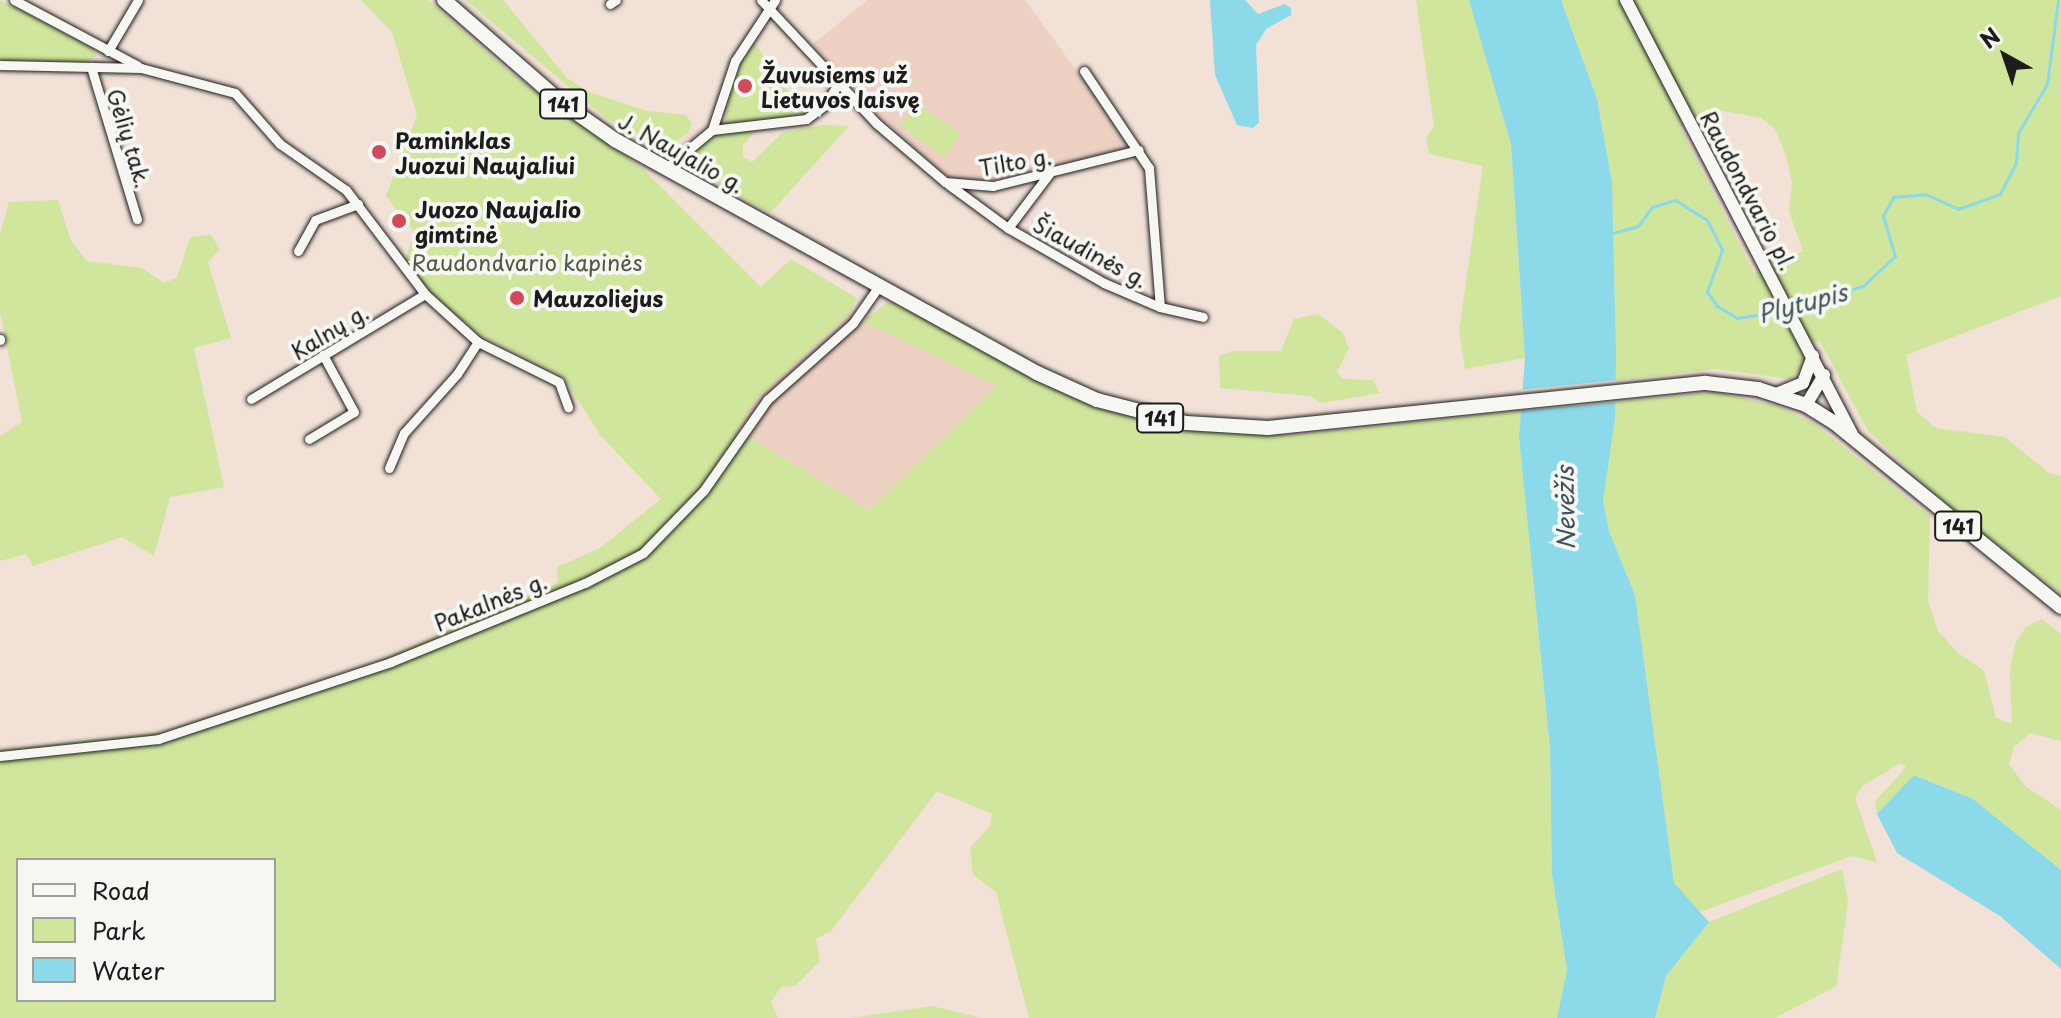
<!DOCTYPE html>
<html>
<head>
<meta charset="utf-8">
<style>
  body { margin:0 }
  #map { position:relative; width:2061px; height:1018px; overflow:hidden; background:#f1e1d7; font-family:"Playpen Sans",sans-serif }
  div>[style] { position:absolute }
  .built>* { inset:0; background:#edd2c4 }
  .green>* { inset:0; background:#cfe69c }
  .water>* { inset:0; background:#8bd9e9 }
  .pier>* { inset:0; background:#f1e1d7 }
  .stream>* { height:3px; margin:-1.5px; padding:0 1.5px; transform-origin:1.5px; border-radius:1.5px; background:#8bd9e9 }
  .roads { filter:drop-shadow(0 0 2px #1c1c1c) drop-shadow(0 0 2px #1c1c1c) }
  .street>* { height:9px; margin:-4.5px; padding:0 4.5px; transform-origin:4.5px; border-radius:4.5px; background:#f6f6f2 }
  .secondary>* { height:12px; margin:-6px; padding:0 6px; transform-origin:6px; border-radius:6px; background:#f6f6f2 }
  .primary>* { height:14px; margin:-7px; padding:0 7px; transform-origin:7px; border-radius:7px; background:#f6f6f2 }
  .dots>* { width:22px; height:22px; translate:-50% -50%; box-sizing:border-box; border:4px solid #f6f6f2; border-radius:50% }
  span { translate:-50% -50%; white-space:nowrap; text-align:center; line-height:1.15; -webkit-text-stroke:8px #f6f6f2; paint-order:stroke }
  .shield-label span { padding:2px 6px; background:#f6f6f2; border:2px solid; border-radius:6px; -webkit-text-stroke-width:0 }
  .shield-label { font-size:20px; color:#1c1c1c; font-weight:700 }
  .poi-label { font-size:22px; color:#1c1c1c; font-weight:700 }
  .left { translate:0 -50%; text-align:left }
  .street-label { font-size:22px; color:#1c1c1c }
  .park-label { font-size:22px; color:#525942 }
  .water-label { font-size:24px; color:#3d555a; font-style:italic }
  .legend { position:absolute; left:16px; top:858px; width:260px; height:144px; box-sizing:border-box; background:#f6f6f2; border:2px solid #9f9f9c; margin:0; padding:10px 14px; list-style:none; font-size:24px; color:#1c1c1c }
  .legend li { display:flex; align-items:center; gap:16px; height:40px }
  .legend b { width:40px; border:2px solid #9f9f9c }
  .north { position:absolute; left:1965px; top:16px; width:80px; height:80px; -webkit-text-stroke:6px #f6f6f2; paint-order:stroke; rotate:320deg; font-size:22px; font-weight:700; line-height:32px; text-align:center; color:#1c1c1c }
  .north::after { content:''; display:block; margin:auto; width:28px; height:36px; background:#1c1c1c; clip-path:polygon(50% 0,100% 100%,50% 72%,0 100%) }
</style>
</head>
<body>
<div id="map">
  <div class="built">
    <div style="clip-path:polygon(867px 0,1025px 0,1128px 141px,1124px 150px,992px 182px,954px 179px,941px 172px,849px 86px,813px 44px)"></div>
    <div style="clip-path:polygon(849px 314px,997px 386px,869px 510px,737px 430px,757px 398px)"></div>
  </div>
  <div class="green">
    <div style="clip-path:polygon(0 0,92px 47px,97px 56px,84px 63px,0 61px)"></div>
    <div style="clip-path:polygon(evenodd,361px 0,428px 0,512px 74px,643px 169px,761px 287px,791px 259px,857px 298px,849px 314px,757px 398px,737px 430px,869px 510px,997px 386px,862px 321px,887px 303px,897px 303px,1062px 393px,1153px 425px,1291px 435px,1521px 411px,1519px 437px,1550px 748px,1552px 874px,1567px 970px,1557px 1018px,1029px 1018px,996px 892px,973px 875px,970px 848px,990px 826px,992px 814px,937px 791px,831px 931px,816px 939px,820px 961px,795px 986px,781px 987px,771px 1002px,778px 1018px,0 1018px,0 750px,161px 732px,366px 666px,558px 583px,557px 567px,600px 548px,661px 499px,600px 435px,563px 376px,480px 335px,433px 296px,405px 261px,414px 232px,386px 196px,417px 115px,392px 32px,361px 0,18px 860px,274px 860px,274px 1000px,18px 1000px,18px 860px)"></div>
    <div style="clip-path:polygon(466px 0,503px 0,567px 78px,589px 92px,647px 111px,686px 115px,692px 124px,689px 132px,674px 143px,646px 138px,607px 119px)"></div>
    <div style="clip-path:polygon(1416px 0,1469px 0,1476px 20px,1511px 144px,1525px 358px,1465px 369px,1459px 330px,1483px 166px,1429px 154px,1426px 137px,1434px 127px)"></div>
    <div style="clip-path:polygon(evenodd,1561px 0,2061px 0,2061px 296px,1906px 355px,1917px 412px,1936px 428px,2005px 437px,2049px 473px,2061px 476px,2061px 594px,1950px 508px,1868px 431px,1820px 341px,1801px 347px,1807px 362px,1790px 379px,1716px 369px,1612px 381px,1616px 351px,1612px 182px,1597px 99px,1561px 0,1718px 110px,1761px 118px,1775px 129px,1787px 159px,1792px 183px,1789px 211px,1803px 251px,1754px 273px,1680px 127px,1718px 110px)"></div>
    <div style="clip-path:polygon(752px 39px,805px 115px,725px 125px,730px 86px)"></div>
    <div style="clip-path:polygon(916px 103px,961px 134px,944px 157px,900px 126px)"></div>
    <div style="clip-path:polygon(824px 125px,849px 126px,770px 213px,697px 172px,697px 158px,688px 162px,696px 147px,719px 134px,757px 129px,743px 145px,743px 157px,752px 162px,783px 132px)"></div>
    <div style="clip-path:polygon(58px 200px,71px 241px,87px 261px,142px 268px,164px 283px,177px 278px,190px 237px,211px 235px,220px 249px,208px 262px,231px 338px,194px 348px,224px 487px,170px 497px,154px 556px,122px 537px,33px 566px,26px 554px,0 561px,0 436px,22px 422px,0 312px,0 235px,9px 202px)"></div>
    <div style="clip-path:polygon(1318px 314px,1343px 333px,1349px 349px,1337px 371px,1342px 379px,1373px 380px,1380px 393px,1321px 403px,1311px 396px,1220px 388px,1219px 356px,1233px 351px,1281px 351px,1294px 319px)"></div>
    <div style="clip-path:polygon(1715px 392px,1778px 406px,1815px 424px,1930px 516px,1928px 601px,1938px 631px,1958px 653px,1984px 671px,1996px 718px,2012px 724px,2010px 671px,2015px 644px,2026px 627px,2042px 619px,2061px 634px,2061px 741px,2030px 733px,2014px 747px,2009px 764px,2025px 786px,2061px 810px,2061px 870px,1973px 799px,1915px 775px,1877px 814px,1875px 801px,1902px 772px,1906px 765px,1899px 764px,1862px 786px,1855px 798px,1877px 862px,1851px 856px,1700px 912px,1674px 884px,1635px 595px,1609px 531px,1603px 501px,1614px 402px)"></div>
    <div style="clip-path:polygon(1842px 869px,1848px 902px,1836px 986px,1775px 1018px,1655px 1018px,1666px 976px,1709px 922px)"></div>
    <div style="clip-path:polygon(932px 1006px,982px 1018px,850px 1018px,878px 1014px)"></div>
  </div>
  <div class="water">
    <div style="clip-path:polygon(1210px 0,1245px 0,1258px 14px,1285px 4px,1291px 8px,1291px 15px,1266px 29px,1256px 45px,1259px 122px,1253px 128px,1237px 125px,1215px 75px)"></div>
    <div style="clip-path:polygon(1469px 0,1561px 0,1597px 99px,1612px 182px,1616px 351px,1615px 418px,1603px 501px,1609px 531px,1635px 595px,1674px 883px,1709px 922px,1666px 976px,1655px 1018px,1557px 1018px,1567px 970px,1552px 874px,1550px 748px,1519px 437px,1525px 358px,1511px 144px)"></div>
    <div style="clip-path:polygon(1914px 775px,1973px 799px,2061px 870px,2061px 969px,2000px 916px,1897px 853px,1877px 814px)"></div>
  </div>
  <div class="pier">
    <div style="clip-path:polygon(1616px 380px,1618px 402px,1517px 411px,1519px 390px)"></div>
  </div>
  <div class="stream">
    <div style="left:1610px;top:234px;width:29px;rotate:-16deg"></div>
    <div style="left:1638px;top:226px;width:24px;rotate:-54deg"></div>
    <div style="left:1652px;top:207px;width:24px;rotate:-17deg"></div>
    <div style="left:1675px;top:200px;width:38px;rotate:32deg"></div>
    <div style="left:1707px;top:220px;width:34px;rotate:63deg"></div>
    <div style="left:1722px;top:250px;width:45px;rotate:109.7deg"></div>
    <div style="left:1707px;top:292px;width:17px;rotate:54deg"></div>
    <div style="left:1717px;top:306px;width:23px;rotate:31deg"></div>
    <div style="left:1737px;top:318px;width:46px;rotate:-8.8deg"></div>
    <div style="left:1790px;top:308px;width:76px;rotate:-16.8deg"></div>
    <div style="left:1863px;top:286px;width:44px;rotate:-43.2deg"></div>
    <div style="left:1895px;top:256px;width:42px;rotate:-106.7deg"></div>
    <div style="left:1883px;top:216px;width:21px;rotate:-62deg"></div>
    <div style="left:1893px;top:197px;width:32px;rotate:-5deg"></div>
    <div style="left:1925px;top:194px;width:36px;rotate:24deg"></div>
    <div style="left:1958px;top:209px;width:45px;rotate:-19.7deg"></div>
    <div style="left:2000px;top:194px;width:35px;rotate:-63deg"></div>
    <div style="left:2016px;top:163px;width:30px;rotate:-86deg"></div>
    <div style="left:2018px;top:133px;width:57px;rotate:-59.4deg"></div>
    <div style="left:2047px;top:84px;width:85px;rotate:-82.5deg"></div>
  </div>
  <div class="roads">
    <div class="street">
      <div style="left:14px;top:0;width:140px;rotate:28deg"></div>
      <div style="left:761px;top:0;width:168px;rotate:46.9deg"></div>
      <div style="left:876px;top:123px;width:91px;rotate:40.5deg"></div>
      <div style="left:945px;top:182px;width:48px;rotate:4.8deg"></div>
      <div style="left:993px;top:186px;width:150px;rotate:-13.9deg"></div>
      <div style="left:610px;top:4px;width:7px;rotate:-34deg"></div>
      <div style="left:108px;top:51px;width:59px;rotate:-59.5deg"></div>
      <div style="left:0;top:65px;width:141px;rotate:1.2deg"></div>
      <div style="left:141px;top:68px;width:97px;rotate:14.9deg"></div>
      <div style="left:235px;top:93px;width:68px;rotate:48.6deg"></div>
      <div style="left:280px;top:144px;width:80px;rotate:34.9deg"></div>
      <div style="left:346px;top:190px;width:131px;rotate:52.8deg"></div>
      <div style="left:425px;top:294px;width:72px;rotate:42.2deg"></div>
      <div style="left:478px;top:342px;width:90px;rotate:26.3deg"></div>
      <div style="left:559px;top:382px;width:27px;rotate:70deg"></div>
      <div style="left:91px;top:67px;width:159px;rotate:73.2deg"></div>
      <div style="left:1084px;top:71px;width:117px;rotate:56.2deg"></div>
      <div style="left:1149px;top:168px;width:139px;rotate:85.5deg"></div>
      <div style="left:712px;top:130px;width:95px;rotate:-6.7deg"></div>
      <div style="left:806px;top:119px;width:24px;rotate:-36deg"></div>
      <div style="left:825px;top:105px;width:28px;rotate:-58deg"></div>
      <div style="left:665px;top:169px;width:61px;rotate:-39.7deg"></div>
      <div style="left:712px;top:130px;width:73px;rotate:-71.6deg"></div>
      <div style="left:735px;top:61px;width:73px;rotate:-56.7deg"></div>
      <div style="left:948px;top:184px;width:74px;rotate:36.3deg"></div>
      <div style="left:1008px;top:228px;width:111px;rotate:29.8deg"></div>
      <div style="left:1104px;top:283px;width:61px;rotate:23.2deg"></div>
      <div style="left:1160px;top:307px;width:44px;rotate:13.1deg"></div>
      <div style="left:1008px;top:228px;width:68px;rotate:-52.8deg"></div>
      <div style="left:298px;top:251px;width:35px;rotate:-61deg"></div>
      <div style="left:315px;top:220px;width:46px;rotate:-20.4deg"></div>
      <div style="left:0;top:339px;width:1px;rotate:90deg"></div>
      <div style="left:251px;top:399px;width:203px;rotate:-31.1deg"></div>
      <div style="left:309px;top:439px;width:52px;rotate:-31deg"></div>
      <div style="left:354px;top:412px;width:65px;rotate:-118.5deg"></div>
      <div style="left:389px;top:468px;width:38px;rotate:-67deg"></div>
      <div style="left:404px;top:433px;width:79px;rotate:-48.1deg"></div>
      <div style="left:457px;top:374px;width:38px;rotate:-57deg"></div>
      <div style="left:0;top:756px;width:159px;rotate:-6.1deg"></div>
      <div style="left:158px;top:739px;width:245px;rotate:-18.3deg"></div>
      <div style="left:391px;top:662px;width:209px;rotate:-22.2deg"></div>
      <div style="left:585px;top:583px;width:65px;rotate:-27.3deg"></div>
      <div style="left:643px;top:553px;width:88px;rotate:-45.9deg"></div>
      <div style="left:704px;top:490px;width:110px;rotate:-55deg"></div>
      <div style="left:767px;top:400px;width:115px;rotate:-41.8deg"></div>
      <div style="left:853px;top:323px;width:45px;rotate:-54.9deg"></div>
    </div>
    <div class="secondary">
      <div style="left:1626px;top:0;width:495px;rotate:62.5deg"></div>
      <div style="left:1776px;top:394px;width:29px;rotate:-22deg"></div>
      <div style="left:1803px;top:383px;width:29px;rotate:-70deg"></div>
      <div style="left:1806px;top:405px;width:35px;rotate:-59deg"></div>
    </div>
    <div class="primary">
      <div style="left:444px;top:0;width:155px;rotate:41.1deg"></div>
      <div style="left:561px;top:102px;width:66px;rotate:35.1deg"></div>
      <div style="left:615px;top:140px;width:482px;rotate:28.9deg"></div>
      <div style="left:1037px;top:373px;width:66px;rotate:24.2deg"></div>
      <div style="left:1097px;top:400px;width:92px;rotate:14.5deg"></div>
      <div style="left:1186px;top:423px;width:82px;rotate:3.5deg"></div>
      <div style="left:1268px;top:428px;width:440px;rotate:-5.9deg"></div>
      <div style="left:1706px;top:383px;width:52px;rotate:6.6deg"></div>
      <div style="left:1758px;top:389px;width:51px;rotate:18.4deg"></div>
      <div style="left:1806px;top:405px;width:36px;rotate:32deg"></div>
      <div style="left:1836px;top:424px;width:290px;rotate:39.1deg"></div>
    </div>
  </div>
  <div class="dots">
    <div style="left:745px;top:86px;background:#d1495b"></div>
    <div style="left:379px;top:152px;background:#d1495b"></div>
    <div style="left:399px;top:221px;background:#d1495b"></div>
    <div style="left:517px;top:298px;background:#d1495b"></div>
  </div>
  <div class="shield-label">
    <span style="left:563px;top:104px">141</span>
    <span style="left:1160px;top:418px">141</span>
    <span style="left:1958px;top:526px">141</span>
  </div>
  <div class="poi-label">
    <span class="left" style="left:761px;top:86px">Žuvusiems už<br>Lietuvos laisvę</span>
    <span class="left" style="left:395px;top:152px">Paminklas<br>Juozui Naujaliui</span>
    <span class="left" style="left:415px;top:221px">Juozo Naujalio<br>gimtinė</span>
    <span class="left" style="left:533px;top:298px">Mauzoliejus</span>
  </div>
  <div class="street-label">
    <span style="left:130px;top:138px;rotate:73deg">Gėlių tak.</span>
    <span style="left:682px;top:152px;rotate:29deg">J. Naujalio g.</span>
    <span style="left:1015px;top:161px;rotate:-10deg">Tilto g.</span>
    <span style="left:1749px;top:190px;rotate:62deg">Raudondvario pl.</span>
    <span style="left:1091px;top:251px;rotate:28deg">Šiaudinės g.</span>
    <span style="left:329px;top:331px;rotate:-31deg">Kalnų g.</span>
    <span style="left:490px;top:601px;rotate:-22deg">Pakalnės g.</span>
  </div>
  <div class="park-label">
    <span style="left:527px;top:262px">Raudondvario kapinės</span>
  </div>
  <div class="water-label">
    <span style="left:1802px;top:303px;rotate:-15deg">Plytupis</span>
    <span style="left:1565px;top:508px;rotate:-91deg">Nevėžis</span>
  </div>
  <ul class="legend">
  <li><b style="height:10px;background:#f6f6f2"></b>Road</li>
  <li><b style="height:22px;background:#cfe69c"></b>Park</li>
  <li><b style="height:22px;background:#8bd9e9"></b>Water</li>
  </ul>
  <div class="north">N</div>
</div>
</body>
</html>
